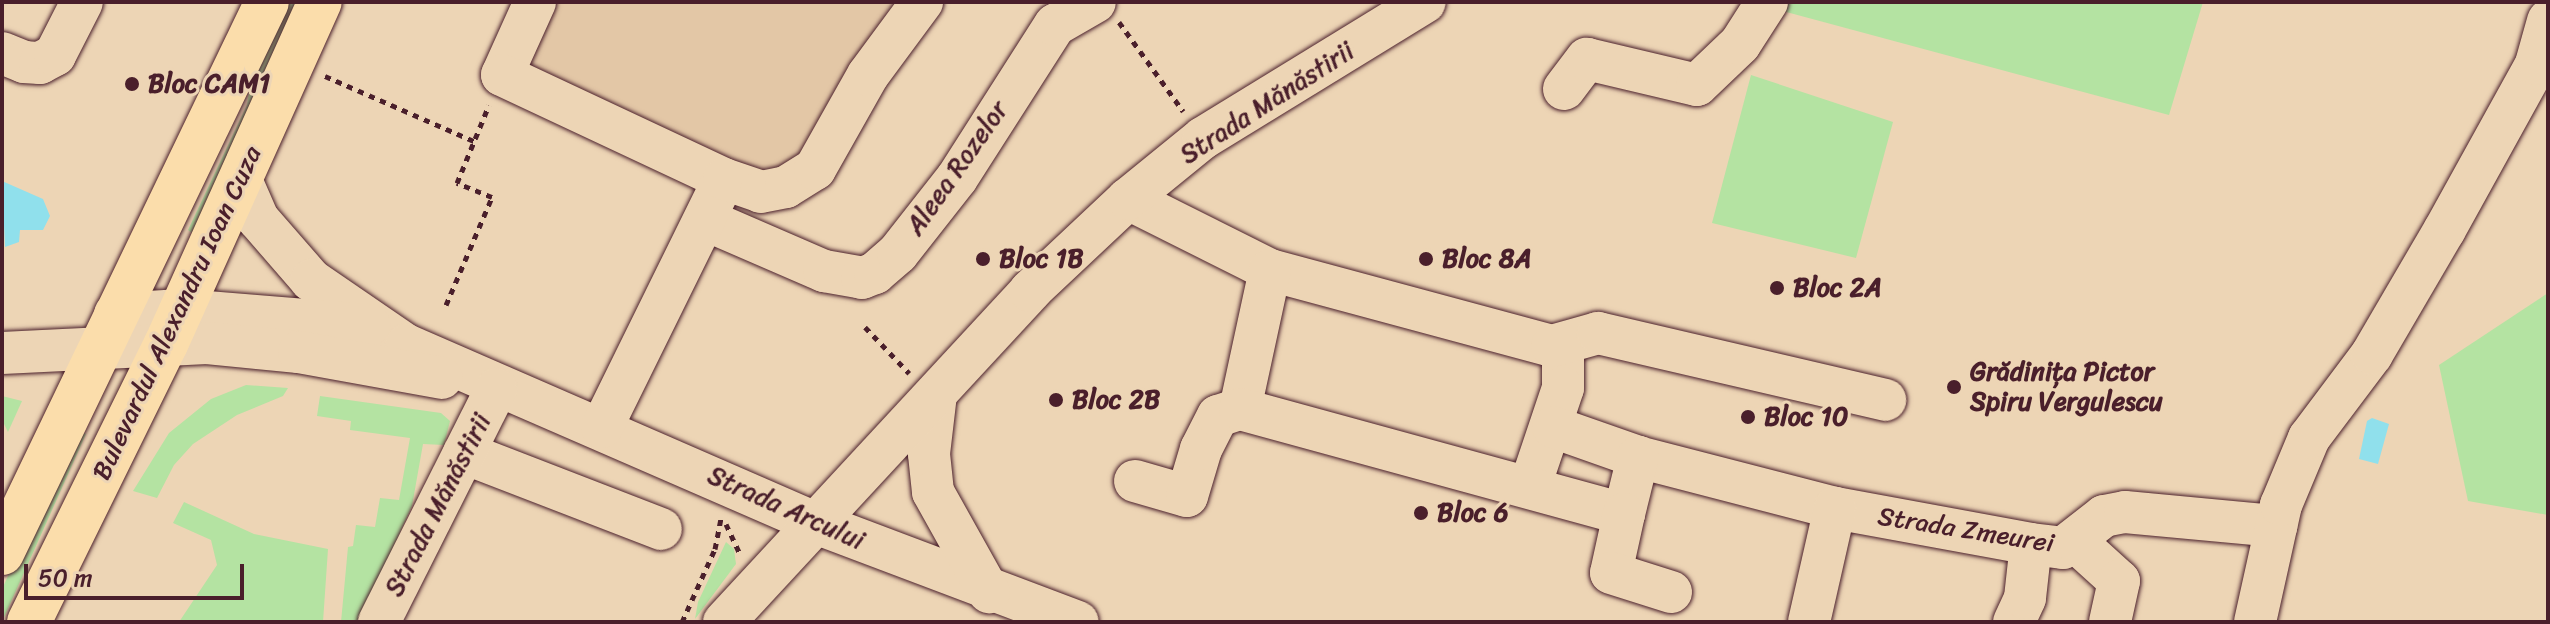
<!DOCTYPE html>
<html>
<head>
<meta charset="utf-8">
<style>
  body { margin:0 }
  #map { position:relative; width:2550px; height:624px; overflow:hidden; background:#edd5b5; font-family:Sriracha,sans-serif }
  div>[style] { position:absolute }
  .built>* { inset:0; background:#e3c7a6 }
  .green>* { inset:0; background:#b4e3a2 }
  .water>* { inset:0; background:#90e0ec }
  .path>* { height:5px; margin-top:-2.5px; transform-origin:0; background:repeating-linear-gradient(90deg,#4a1f2b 0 6px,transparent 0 12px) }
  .roads { filter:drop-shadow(0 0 2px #4a1f2b) drop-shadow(0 0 2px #4a1f2b) }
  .minor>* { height:42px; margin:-21px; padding:0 21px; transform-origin:21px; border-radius:21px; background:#edd5b5 }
  .major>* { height:44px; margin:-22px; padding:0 22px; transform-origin:22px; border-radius:22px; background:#fbddab }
  .dots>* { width:22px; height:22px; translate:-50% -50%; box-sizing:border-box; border:4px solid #edd5b5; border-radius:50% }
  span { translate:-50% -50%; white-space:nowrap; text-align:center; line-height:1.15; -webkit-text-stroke:6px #edd5b5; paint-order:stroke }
  .poi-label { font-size:26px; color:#4a1f2b; font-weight:700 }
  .left { translate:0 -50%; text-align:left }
  .street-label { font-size:26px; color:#4a1f2b }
  .frame { position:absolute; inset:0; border:4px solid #4a1f2b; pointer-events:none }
  .scale { position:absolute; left:24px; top:564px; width:220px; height:36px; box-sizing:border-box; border:4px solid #4a1f2b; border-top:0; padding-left:10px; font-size:24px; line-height:28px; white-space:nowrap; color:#4a1f2b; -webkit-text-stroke:6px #edd5b5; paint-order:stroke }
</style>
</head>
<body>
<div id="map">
  <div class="built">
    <div style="clip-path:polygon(549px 2px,901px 2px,803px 161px,755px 174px,521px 64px)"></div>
  </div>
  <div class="green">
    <div style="clip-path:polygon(277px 2px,303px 2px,196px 236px,188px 230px,247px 105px,256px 48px)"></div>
    <div style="clip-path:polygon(1766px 2px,2203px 2px,2169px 115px,1764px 6px)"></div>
    <div style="clip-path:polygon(1751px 75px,1893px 122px,1856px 258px,1712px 223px)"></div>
    <div style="clip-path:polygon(2548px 293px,2548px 515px,2468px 501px,2439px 365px)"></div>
    <div style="clip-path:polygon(246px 385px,288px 388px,283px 396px,237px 415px,193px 444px,174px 465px,157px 498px,133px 491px,169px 433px,211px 399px)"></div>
    <div style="clip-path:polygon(2px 396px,22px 401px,8px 432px,2px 420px)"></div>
    <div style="clip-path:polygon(320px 396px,441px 413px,450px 421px,444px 445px,423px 444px,412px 506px,359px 622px,341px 622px,348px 547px,353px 546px,356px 525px,375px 527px,380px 498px,399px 500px,410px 438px,350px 430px,351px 421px,317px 416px)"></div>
    <div style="clip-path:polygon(76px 429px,86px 434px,2px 622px,2px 589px)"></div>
    <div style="clip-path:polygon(184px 502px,254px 534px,328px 549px,323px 622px,179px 622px,217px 565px,211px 540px,173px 523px)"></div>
    <div style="clip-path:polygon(726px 542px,734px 549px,736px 564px,695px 619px,698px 602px)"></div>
  </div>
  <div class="water">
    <div style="clip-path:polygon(2px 181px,43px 199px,50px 216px,43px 230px,20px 230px,19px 242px,5px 247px)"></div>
    <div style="clip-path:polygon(2372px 418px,2389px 424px,2378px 464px,2359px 459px,2367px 421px)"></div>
  </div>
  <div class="path">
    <div style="left:1119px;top:22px;width:110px;rotate:54.3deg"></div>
    <div style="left:325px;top:76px;width:163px;rotate:23.6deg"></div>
    <div style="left:446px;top:305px;width:117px;rotate:-66.9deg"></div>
    <div style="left:492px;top:197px;width:38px;rotate:-158deg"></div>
    <div style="left:457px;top:183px;width:84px;rotate:-67.7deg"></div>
    <div style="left:865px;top:327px;width:64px;rotate:46.3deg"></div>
    <div style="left:726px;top:524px;width:33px;rotate:65deg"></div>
    <div style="left:682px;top:622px;width:80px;rotate:-65.7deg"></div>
    <div style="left:715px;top:549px;width:33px;rotate:-79deg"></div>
  </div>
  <div class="roads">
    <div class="minor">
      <div style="left:535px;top:2px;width:80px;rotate:114.3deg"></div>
      <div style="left:502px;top:75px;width:245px;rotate:25.1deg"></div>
      <div style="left:2px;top:53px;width:24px;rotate:22deg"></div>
      <div style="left:24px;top:62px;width:16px;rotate:4deg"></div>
      <div style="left:40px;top:63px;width:17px;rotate:-28deg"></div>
      <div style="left:55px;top:55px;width:59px;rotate:-63deg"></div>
      <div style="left:1564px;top:89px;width:38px;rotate:-53deg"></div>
      <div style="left:1587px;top:59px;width:113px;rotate:13.3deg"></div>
      <div style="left:1697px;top:85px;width:59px;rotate:-43.6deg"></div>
      <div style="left:1740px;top:44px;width:50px;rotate:-57.3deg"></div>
      <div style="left:241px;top:180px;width:43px;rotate:66.4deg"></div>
      <div style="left:258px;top:219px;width:81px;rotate:49deg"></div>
      <div style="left:311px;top:280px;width:115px;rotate:34.4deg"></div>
      <div style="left:406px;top:345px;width:444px;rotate:23.5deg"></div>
      <div style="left:813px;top:522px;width:283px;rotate:20.7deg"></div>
      <div style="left:1128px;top:199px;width:159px;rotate:26.6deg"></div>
      <div style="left:1270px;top:270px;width:292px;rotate:15.1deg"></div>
      <div style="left:1552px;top:346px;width:14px;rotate:39deg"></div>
      <div style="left:1563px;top:355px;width:33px;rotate:90deg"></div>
      <div style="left:1563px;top:388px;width:103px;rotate:108.6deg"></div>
      <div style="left:706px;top:220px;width:129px;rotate:23.4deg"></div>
      <div style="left:824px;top:271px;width:39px;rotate:10deg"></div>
      <div style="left:862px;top:278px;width:14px;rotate:-21deg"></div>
      <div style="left:875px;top:273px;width:30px;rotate:-41deg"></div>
      <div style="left:898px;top:253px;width:95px;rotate:-51.8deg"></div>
      <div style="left:957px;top:178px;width:182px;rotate:-57.4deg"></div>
      <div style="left:1055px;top:25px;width:46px;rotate:-29.9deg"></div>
      <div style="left:115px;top:314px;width:67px;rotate:-3.4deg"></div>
      <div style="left:182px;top:310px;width:188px;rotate:4.6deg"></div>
      <div style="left:1552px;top:346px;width:48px;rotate:-15.8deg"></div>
      <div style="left:1598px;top:333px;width:295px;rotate:13.1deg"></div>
      <div style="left:2px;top:353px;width:205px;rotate:-2.8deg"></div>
      <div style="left:207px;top:343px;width:92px;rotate:5.6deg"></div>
      <div style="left:299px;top:352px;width:145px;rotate:10.3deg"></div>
      <div style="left:936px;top:394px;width:60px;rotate:96.7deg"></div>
      <div style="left:929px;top:454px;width:38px;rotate:84deg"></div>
      <div style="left:933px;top:492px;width:115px;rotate:60.8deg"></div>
      <div style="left:1240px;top:409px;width:142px;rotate:-77.8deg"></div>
      <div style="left:602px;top:427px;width:276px;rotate:-63.8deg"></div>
      <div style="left:724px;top:179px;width:39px;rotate:19deg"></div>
      <div style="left:761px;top:192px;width:25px;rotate:-11deg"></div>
      <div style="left:786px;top:187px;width:34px;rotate:-32deg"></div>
      <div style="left:815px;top:169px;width:108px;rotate:-60.6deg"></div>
      <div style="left:868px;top:75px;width:91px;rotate:-53.5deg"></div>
      <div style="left:1553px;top:427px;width:90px;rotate:19.4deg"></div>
      <div style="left:1638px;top:457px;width:203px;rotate:14.5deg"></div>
      <div style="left:1835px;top:508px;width:199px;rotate:10.4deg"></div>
      <div style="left:2031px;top:544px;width:32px;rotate:7deg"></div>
      <div style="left:2063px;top:548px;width:52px;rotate:-38deg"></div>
      <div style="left:2104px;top:516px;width:21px;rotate:-11deg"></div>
      <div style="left:2125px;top:512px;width:152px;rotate:5.3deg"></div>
      <div style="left:464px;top:453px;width:211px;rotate:21.1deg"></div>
      <div style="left:1135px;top:481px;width:54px;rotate:16.1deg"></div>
      <div style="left:1187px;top:496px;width:49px;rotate:-73.4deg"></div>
      <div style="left:1201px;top:449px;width:37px;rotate:-63deg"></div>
      <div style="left:1218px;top:416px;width:23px;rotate:-18deg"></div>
      <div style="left:1240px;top:409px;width:398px;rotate:15.3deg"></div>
      <div style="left:1624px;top:514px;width:59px;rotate:-76.2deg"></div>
      <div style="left:1624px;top:514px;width:60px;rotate:102.4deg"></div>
      <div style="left:1611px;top:573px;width:63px;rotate:17.6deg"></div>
      <div style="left:2076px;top:542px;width:58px;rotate:42.2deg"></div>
      <div style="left:2119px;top:581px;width:42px;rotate:102.4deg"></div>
      <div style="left:379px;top:622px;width:261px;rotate:-63.3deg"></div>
      <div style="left:724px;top:622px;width:451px;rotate:-47.2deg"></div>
      <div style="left:1030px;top:291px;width:134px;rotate:-43.2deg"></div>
      <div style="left:1128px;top:199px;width:97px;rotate:-39.1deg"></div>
      <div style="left:1203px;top:138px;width:260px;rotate:-31.5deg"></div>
      <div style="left:1809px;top:622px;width:117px;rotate:-77.2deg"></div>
      <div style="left:2014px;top:622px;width:26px;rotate:-65deg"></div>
      <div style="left:2025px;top:598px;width:54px;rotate:-83.7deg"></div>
      <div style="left:2255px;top:622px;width:120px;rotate:-77.5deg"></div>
      <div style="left:2281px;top:505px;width:73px;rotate:-67.3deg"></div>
      <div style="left:2309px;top:438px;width:105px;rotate:-53.1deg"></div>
      <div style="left:2372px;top:354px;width:143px;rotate:-59.7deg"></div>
      <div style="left:2444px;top:231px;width:191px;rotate:-61.1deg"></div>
      <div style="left:2536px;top:64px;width:45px;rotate:-74.4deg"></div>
    </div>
    <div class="major">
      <div style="left:2px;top:553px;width:611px;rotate:-64.32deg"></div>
      <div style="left:29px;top:622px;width:310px;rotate:-63.8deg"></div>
      <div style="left:166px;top:344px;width:375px;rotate:-65.8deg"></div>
    </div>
  </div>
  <div class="dots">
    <div style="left:132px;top:84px;background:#4a1f2b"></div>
    <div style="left:983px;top:259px;background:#4a1f2b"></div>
    <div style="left:1426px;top:259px;background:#4a1f2b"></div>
    <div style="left:1777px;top:288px;background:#4a1f2b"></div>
    <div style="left:1954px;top:387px;background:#4a1f2b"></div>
    <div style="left:1056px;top:400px;background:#4a1f2b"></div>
    <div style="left:1748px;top:417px;background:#4a1f2b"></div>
    <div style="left:1421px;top:513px;background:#4a1f2b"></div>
  </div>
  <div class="poi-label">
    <span class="left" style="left:148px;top:84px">Bloc CAM1</span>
    <span class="left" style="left:999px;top:259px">Bloc 1B</span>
    <span class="left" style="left:1442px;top:259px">Bloc 8A</span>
    <span class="left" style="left:1793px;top:288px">Bloc 2A</span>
    <span class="left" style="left:1970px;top:387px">Grădinița Pictor<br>Spiru Vergulescu</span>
    <span class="left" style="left:1072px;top:400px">Bloc 2B</span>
    <span class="left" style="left:1764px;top:417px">Bloc 10</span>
    <span class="left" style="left:1437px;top:513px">Bloc 6</span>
  </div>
  <div class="street-label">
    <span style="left:1267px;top:103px;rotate:-33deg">Strada Mănăstirii</span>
    <span style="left:957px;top:168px;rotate:-55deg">Aleea Rozelor</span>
    <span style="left:177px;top:313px;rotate:-65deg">Bulevardul Alexandru Ioan Cuza</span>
    <span style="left:438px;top:505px;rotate:-63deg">Strada Mănăstirii</span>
    <span style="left:786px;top:508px;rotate:24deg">Strada Arcului</span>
    <span style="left:1966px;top:530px;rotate:9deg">Strada Zmeurei</span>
  </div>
  <div class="frame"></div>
  <div class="scale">50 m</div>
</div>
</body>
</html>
